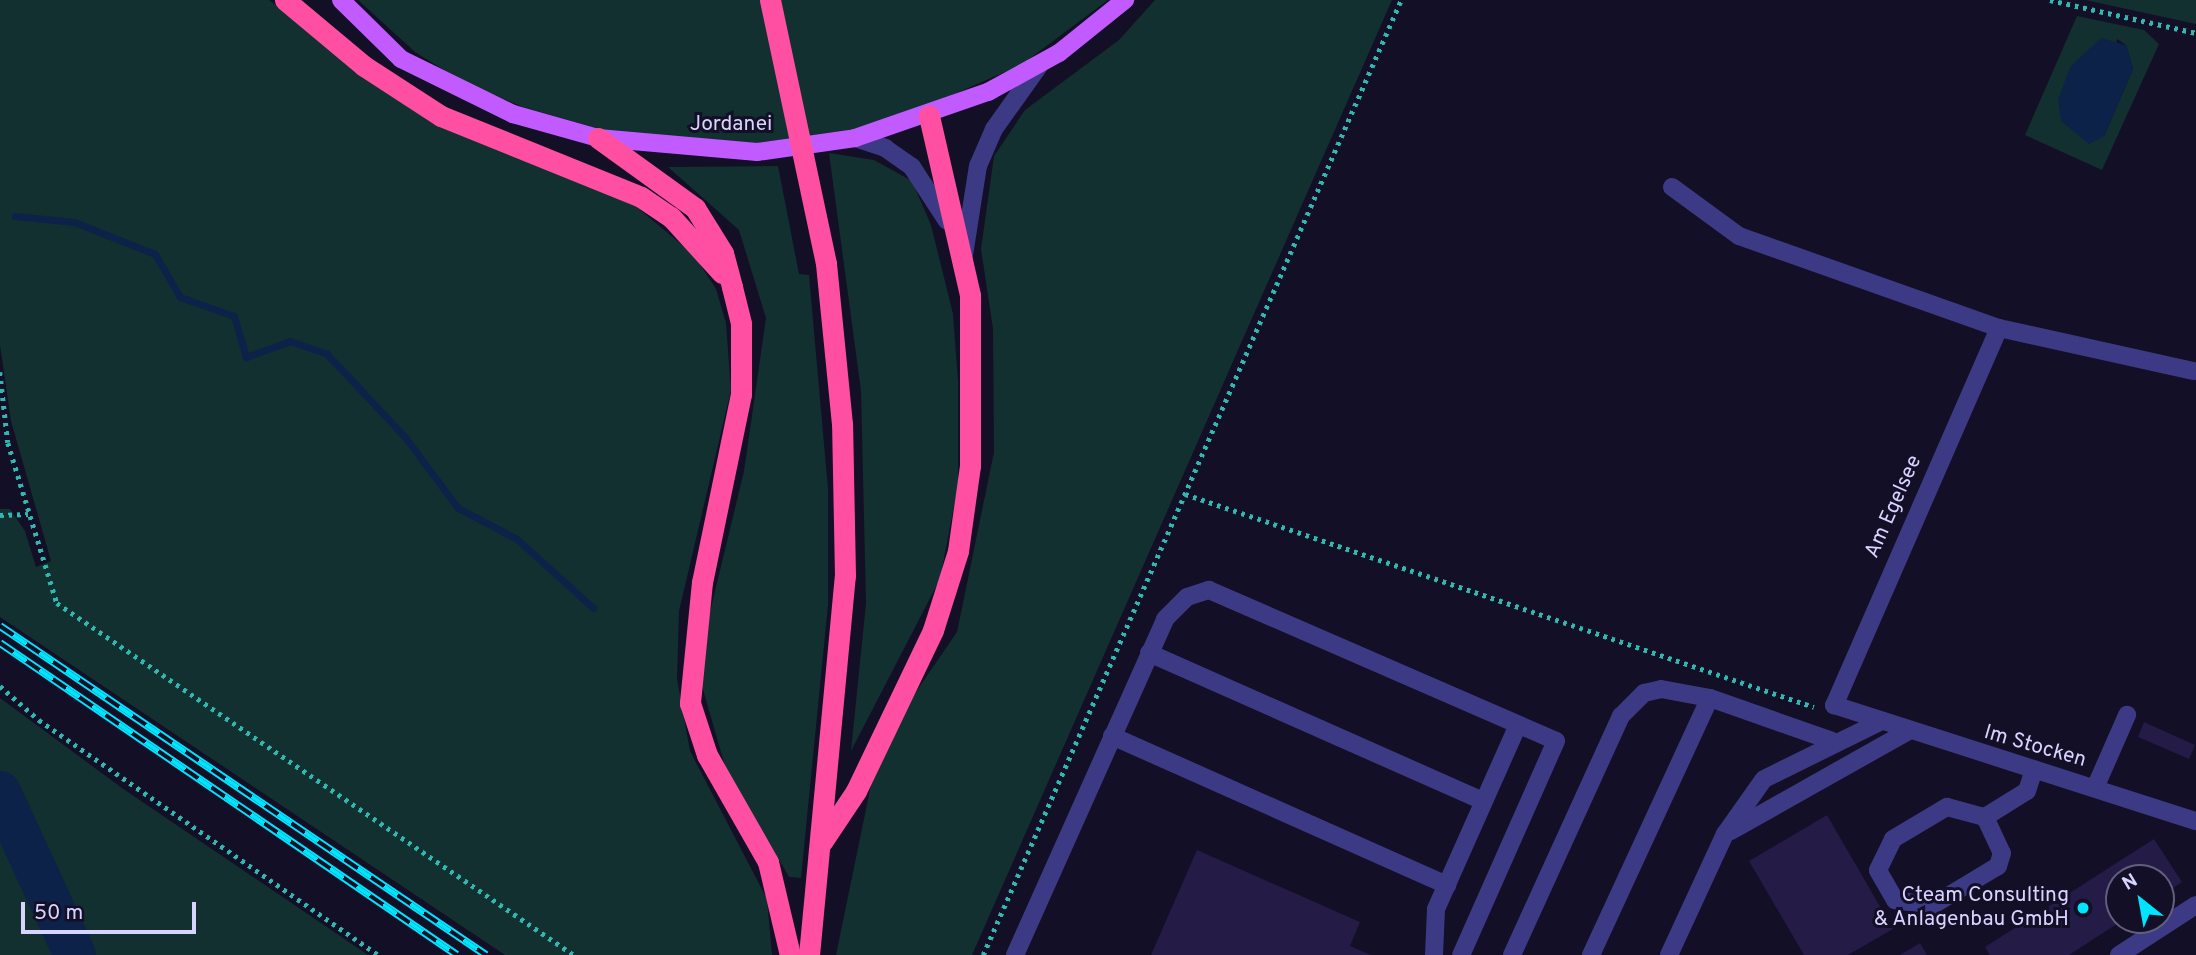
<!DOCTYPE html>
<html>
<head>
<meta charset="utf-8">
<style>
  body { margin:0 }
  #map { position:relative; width:2196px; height:955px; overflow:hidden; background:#130f26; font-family:Overpass,sans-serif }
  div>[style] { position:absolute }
  .green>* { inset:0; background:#12302f }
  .water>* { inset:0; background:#0c2248 }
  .stream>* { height:7px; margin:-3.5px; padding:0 3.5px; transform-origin:3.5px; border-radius:3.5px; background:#0c2248 }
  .river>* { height:42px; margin:-21px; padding:0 21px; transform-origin:21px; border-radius:21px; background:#0c2248 }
  .building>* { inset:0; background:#241b47 }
  .path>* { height:4.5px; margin-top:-2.25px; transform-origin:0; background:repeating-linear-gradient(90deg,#2fb8b0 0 3.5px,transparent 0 8.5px) }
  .minor>* { height:18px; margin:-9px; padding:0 9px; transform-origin:9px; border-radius:9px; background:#3d3a85 }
  .major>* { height:18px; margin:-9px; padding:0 9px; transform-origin:9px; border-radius:9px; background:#c25bff }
  .highway>* { height:21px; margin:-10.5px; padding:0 10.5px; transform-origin:10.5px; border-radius:10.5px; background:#ff4fa3 }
  .rail>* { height:8px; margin-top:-4px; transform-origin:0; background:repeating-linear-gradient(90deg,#130f26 0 16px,#00e5ff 0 32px); box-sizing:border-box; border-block:2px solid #00e5ff }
  .highway-bridge>* { height:21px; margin:-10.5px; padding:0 10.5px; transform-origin:10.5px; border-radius:10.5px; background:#ff4fa3 }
  .dots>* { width:19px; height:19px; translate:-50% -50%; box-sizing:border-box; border:4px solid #130f26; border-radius:50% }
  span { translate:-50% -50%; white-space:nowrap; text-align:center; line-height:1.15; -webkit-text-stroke:6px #130f26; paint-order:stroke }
  .street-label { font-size:21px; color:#d9d4ff }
  .poi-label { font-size:21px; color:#d9d4ff }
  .right { translate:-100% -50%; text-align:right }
  .north { position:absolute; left:2105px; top:864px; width:70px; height:70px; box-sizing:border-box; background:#130f26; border:2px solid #625e7d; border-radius:50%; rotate:329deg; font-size:19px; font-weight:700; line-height:28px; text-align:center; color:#d9d4ff }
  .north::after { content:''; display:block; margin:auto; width:24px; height:32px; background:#00e5ff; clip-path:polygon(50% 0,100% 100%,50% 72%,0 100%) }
  .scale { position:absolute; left:21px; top:902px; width:175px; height:32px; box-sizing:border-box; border:4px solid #d9d4ff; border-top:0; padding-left:9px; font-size:21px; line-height:24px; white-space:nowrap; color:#d9d4ff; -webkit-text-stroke:5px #130f26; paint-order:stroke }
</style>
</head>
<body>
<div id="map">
  <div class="green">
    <div style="clip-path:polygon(0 0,269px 0,428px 120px,632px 203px,694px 255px,716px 289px,726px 323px,731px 390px,679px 611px,677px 679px,690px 751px,767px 899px,772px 955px,505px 955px,0 617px,0 509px,10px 509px,25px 531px,36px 567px,51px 561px,11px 421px,0 345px)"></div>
    <div style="clip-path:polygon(358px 0,1108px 0,1021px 65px,929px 105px,854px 129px,757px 143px,607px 131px,523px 107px,463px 82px,415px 52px)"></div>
    <div style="clip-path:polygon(1155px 0,1392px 0,972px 955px,836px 955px,873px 775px,909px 702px,957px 632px,994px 452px,993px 329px,981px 249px,994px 156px,1025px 110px,1119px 40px)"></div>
    <div style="clip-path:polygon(2085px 0,2196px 0,2196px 24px)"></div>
    <div style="clip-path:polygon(evenodd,2077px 16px,2144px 30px,2159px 44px,2102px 170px,2025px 135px,2077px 16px,2117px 39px,2126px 45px,2133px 69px,2104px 136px,2117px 39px)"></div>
    <div style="clip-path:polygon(829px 153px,874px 160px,912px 181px,931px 225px,953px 314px,958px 381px,958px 485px,940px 579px,851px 751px,866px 603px,861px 391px)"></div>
    <div style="clip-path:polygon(778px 166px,799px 274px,809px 275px,828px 489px,828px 605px,801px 878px,789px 877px,725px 766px,702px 686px,702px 645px,744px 471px,766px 318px,739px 230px,668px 167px)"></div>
    <div style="clip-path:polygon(0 698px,122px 788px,368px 955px,0 955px)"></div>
  </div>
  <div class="water">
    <div style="clip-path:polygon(2101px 38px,2126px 45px,2133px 69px,2104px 136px,2089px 144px,2061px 121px,2058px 99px,2071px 66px)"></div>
  </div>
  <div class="stream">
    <div style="left:15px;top:216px;width:59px;rotate:5.8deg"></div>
    <div style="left:74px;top:222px;width:87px;rotate:21.6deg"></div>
    <div style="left:155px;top:254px;width:50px;rotate:59.8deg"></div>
    <div style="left:180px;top:297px;width:57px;rotate:19.4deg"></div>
    <div style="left:234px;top:316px;width:43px;rotate:73.7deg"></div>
    <div style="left:246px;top:357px;width:47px;rotate:-20deg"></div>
    <div style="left:290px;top:341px;width:39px;rotate:19deg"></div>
    <div style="left:327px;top:354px;width:114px;rotate:46.8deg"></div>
    <div style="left:405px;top:437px;width:89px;rotate:53.3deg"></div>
    <div style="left:458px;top:508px;width:67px;rotate:27.7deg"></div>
    <div style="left:517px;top:539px;width:103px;rotate:42.2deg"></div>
  </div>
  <div class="river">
    <div style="left:0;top:792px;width:179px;rotate:65.3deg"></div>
  </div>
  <div class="building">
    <div style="clip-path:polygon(2144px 722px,2195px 745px,2189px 759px,2138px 737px)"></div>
    <div style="clip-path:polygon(1827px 815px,1893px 929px,1848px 955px,1804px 955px,1749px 861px)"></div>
    <div style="clip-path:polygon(2154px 839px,2182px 882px,2161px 896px,2161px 878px,2119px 878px,2123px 920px,2069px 955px,1990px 955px,1985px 947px)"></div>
    <div style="clip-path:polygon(1197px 850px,1360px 922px,1350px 946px,1371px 955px,1151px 955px)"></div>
    <div style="clip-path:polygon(1920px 943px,1927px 955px,1900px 955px)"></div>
  </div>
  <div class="path">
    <div style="left:2050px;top:0;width:150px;rotate:12.7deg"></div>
    <div style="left:0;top:372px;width:71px;rotate:83.6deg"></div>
    <div style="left:8px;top:443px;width:167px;rotate:73deg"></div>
    <div style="left:57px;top:603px;width:625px;rotate:34.25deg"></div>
    <div style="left:1185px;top:494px;width:664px;rotate:18.71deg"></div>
    <div style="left:0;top:515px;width:28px;rotate:-2deg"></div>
    <div style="left:0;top:686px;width:52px;rotate:41.1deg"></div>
    <div style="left:39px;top:720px;width:413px;rotate:34.7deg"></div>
    <div style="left:983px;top:955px;width:1042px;rotate:-66.36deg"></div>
  </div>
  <div class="minor">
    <div style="left:855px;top:138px;width:32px;rotate:18deg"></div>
    <div style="left:885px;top:148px;width:33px;rotate:35deg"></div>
    <div style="left:912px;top:167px;width:64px;rotate:57.1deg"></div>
    <div style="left:1672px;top:187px;width:83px;rotate:36.2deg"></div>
    <div style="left:1739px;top:236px;width:276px;rotate:19.5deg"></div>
    <div style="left:1999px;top:328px;width:199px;rotate:12.5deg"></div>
    <div style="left:964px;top:255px;width:90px;rotate:-81.1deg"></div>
    <div style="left:978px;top:166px;width:40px;rotate:-66.6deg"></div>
    <div style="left:994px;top:129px;width:77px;rotate:-54.5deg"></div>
    <div style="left:1999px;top:328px;width:412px;rotate:113.6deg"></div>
    <div style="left:1834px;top:705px;width:380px;rotate:17.8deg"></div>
    <div style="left:1149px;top:653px;width:365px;rotate:23.9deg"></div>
    <div style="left:1112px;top:736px;width:367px;rotate:24deg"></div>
    <div style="left:2095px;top:788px;width:80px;rotate:-66.3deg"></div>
    <div style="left:1985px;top:817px;width:40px;rotate:65deg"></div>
    <div style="left:2002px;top:853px;width:14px;rotate:107deg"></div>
    <div style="left:1998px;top:866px;width:76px;rotate:149deg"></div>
    <div style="left:1933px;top:905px;width:38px;rotate:-173deg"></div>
    <div style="left:1895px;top:900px;width:34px;rotate:-120deg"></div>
    <div style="left:1878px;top:870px;width:34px;rotate:-64deg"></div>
    <div style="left:1893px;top:839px;width:63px;rotate:-30.7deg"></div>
    <div style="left:1947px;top:807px;width:39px;rotate:15deg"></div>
    <div style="left:1985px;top:817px;width:49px;rotate:-31.8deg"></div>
    <div style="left:2027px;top:791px;width:20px;rotate:-72deg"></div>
    <div style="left:1731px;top:831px;width:202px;rotate:-29.4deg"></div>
    <div style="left:1015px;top:955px;width:368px;rotate:-65.9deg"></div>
    <div style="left:1165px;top:619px;width:31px;rotate:-45deg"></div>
    <div style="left:1187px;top:597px;width:23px;rotate:-18deg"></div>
    <div style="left:1209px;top:590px;width:378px;rotate:23.5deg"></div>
    <div style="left:1556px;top:741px;width:234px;rotate:113.9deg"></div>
    <div style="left:1434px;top:955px;width:46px;rotate:-87.5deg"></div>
    <div style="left:1436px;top:909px;width:201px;rotate:-66deg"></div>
    <div style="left:1512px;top:955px;width:263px;rotate:-65.5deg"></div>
    <div style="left:1621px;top:716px;width:33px;rotate:-45deg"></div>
    <div style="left:1644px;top:693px;width:17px;rotate:-13deg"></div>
    <div style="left:1661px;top:689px;width:50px;rotate:10.4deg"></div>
    <div style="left:1710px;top:698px;width:129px;rotate:19.4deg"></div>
    <div style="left:1591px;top:955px;width:283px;rotate:-65.2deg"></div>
    <div style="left:1669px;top:955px;width:133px;rotate:-65.2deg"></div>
    <div style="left:1725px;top:834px;width:67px;rotate:-54.7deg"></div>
    <div style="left:1764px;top:779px;width:129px;rotate:-26.2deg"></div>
    <div style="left:2119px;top:955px;width:92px;rotate:-33deg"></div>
  </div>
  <div class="major">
    <div style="left:341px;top:0;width:84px;rotate:44.5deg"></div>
    <div style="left:401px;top:59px;width:125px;rotate:26.2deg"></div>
    <div style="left:513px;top:114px;width:88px;rotate:15.8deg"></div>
    <div style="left:598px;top:138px;width:160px;rotate:5deg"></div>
    <div style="left:757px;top:152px;width:99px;rotate:-8.1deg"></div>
    <div style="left:855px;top:138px;width:141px;rotate:-19.1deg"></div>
    <div style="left:988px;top:92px;width:81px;rotate:-28.8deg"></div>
    <div style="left:1059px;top:53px;width:85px;rotate:-38.8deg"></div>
  </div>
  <div class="highway">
    <div style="left:285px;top:0;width:103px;rotate:39.9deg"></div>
    <div style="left:364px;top:66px;width:92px;rotate:33deg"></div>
    <div style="left:441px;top:116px;width:216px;rotate:22deg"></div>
    <div style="left:641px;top:197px;width:36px;rotate:34deg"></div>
    <div style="left:671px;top:217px;width:76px;rotate:47.7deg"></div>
    <div style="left:598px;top:138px;width:120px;rotate:35.8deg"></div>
    <div style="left:695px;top:208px;width:53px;rotate:58.1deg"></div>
    <div style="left:723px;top:253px;width:35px;rotate:75deg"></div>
    <div style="left:732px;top:287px;width:38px;rotate:76deg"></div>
    <div style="left:741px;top:324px;width:70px;rotate:90deg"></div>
    <div style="left:741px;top:394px;width:192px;rotate:101.7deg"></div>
    <div style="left:702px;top:582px;width:122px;rotate:95.7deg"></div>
    <div style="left:690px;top:703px;width:55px;rotate:71.9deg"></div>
    <div style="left:707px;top:755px;width:123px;rotate:60.3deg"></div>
    <div style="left:768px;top:862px;width:96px;rotate:76.7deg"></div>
    <div style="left:822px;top:842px;width:61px;rotate:-56.3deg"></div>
    <div style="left:856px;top:791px;width:178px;rotate:-64.4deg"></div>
    <div style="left:933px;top:630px;width:83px;rotate:-72.4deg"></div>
    <div style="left:958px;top:551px;width:86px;rotate:-82deg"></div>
    <div style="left:970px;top:466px;width:171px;rotate:-90deg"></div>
    <div style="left:970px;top:295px;width:184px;rotate:-102.9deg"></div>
    <div style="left:809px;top:955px;width:381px;rotate:-84.6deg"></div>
    <div style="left:845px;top:576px;width:152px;rotate:-91.1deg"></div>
    <div style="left:842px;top:424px;width:162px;rotate:-95.7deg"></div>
  </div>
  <div class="rail">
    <div style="left:0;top:626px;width:587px;rotate:34.1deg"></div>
    <div style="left:0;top:643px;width:553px;rotate:34.32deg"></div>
  </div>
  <div class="highway-bridge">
    <div style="left:770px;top:0;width:269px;rotate:78deg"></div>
  </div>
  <div class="dots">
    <div style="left:2083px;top:908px;background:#00e5ff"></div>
  </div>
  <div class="street-label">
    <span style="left:731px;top:125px">Jordanei</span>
    <span style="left:1894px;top:507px;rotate:-66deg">Am Egelsee</span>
    <span style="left:2035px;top:747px;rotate:16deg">Im Stocken</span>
  </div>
  <div class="poi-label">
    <span class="right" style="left:2069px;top:908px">Cteam Consulting<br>&amp; Anlagenbau GmbH</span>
  </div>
  <div class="north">N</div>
  <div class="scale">50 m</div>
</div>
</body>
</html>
